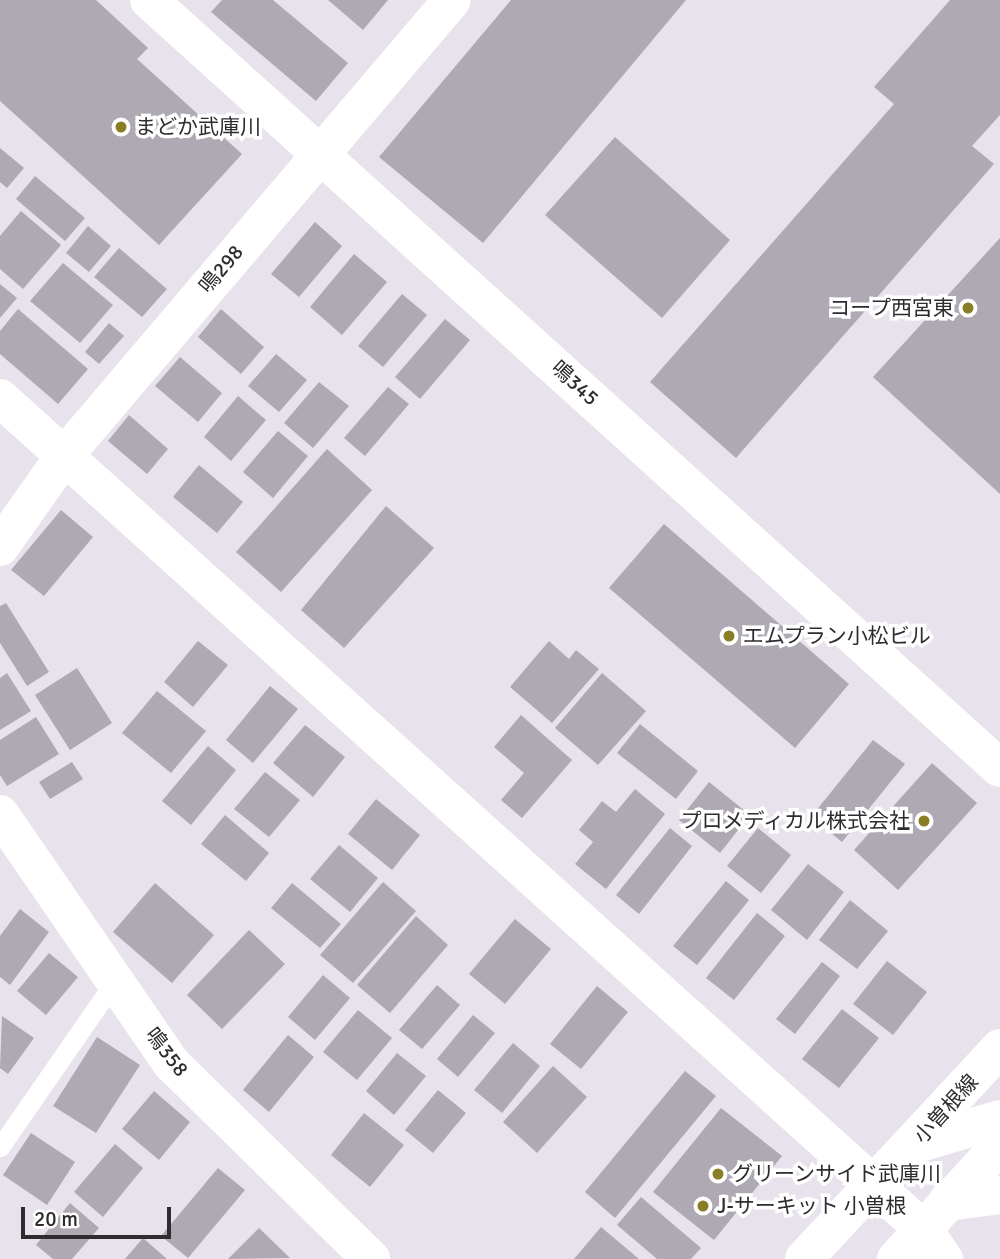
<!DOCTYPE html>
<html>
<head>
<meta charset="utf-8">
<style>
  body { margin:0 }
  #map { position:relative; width:1000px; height:1259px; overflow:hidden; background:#e8e2ed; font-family:Signika,"Noto Sans JP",sans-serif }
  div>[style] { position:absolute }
  .building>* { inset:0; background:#afa9b3 }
  .lane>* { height:19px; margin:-9.5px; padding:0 9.5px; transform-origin:9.5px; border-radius:9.5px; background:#fff }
  .street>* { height:38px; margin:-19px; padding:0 19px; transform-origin:19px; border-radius:19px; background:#fff }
  .secondary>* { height:38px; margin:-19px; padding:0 19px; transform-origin:19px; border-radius:19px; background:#fff }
  .dots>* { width:19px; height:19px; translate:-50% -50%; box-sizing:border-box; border:4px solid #fff; border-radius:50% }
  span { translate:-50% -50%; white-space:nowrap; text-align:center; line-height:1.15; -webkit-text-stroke:7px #fff; paint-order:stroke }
  .poi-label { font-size:21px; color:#2f2c30 }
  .left { translate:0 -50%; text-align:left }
  .right { translate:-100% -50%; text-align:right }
  .street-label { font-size:21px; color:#2f2c30 }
  .scale { position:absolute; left:21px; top:1207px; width:150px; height:32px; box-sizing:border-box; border:4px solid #2f2c30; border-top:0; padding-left:9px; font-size:21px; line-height:24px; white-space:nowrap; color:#2f2c30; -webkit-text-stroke:5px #fff; paint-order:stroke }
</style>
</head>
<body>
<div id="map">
  <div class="building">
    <div style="clip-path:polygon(0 0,96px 0,148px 48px,137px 59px,242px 154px,159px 245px,0 101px)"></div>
    <div style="clip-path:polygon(222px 0,273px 0,348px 63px,316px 101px,211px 12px)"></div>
    <div style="clip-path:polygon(328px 0,388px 0,363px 30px)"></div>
    <div style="clip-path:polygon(511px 0,686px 0,483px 243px,379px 157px)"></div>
    <div style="clip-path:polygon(950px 0,1000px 0,1000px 115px,972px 146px,994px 164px,736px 458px,650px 382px,894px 104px,874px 87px)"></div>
    <div style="clip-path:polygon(615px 137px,730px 240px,662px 318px,545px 215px)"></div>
    <div style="clip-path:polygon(0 148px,24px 168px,7px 188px,0 182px)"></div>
    <div style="clip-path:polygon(35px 176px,85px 218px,65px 241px,16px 199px)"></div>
    <div style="clip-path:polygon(21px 211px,61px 245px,23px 289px,0 269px,0 236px)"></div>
    <div style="clip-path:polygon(315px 222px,342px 246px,299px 297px,271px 274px)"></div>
    <div style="clip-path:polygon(88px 226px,111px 246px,89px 272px,66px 253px)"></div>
    <div style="clip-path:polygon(1000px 238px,1000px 494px,873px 377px)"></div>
    <div style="clip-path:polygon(119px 248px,167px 289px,142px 317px,94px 277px)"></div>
    <div style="clip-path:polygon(354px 254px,387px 282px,342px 335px,310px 307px)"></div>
    <div style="clip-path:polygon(63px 263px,113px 305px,80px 343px,30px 301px)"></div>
    <div style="clip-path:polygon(0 284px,17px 298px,0 318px)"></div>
    <div style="clip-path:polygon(402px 294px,427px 315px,383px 367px,358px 346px)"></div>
    <div style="clip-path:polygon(18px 309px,88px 369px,58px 404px,0 354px,0 331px)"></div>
    <div style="clip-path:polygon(221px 309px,264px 347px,241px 374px,198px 337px)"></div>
    <div style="clip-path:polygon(445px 319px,470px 340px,420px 399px,395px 377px)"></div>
    <div style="clip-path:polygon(109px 323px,124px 336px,99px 364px,85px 352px)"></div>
    <div style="clip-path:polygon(276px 354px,307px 380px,279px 412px,248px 386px)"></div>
    <div style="clip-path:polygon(180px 357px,222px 393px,198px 422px,155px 386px)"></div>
    <div style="clip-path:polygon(319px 382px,349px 406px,313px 448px,284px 423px)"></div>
    <div style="clip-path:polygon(388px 387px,409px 404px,365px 456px,344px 438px)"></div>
    <div style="clip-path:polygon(238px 396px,266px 420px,231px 461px,204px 437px)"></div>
    <div style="clip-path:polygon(129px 415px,168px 449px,147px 474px,108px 441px)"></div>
    <div style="clip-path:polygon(278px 431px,308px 456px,273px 498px,243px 472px)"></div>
    <div style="clip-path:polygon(327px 449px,372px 490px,281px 592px,236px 552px)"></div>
    <div style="clip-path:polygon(199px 465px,243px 502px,217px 533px,173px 497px)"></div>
    <div style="clip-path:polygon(386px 506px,434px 548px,344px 648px,301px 610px)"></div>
    <div style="clip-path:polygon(61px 510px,93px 537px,44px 596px,11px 570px)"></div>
    <div style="clip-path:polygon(664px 524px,849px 684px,795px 748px,609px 588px)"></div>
    <div style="clip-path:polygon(6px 603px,49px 672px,27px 686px,0 643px,0 606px)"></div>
    <div style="clip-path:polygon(198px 641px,228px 665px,193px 707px,164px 682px)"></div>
    <div style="clip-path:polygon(549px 641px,569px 659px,576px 650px,599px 669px,552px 723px,510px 687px)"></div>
    <div style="clip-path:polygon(77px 668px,112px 723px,70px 750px,35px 695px)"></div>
    <div style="clip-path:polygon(7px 673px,31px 711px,0 730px,0 678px)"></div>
    <div style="clip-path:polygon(602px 673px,646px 711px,598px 765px,555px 728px)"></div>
    <div style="clip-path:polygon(270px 686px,298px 709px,253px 763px,226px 740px)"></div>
    <div style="clip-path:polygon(157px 691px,206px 731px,171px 773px,122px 733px)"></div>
    <div style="clip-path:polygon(521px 715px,572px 760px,522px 818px,501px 800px,524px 773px,494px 747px)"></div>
    <div style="clip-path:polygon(36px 717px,59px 754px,7px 786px,0 775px,0 740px)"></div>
    <div style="clip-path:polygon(640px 724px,698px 771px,676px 799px,617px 753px)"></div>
    <div style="clip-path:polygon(305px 725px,345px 757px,313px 797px,273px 763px)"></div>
    <div style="clip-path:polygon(873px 740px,905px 764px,842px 842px,811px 817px)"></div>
    <div style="clip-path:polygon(208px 746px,236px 770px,191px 825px,162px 801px)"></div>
    <div style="clip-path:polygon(72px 762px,83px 779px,50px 799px,39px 782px)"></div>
    <div style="clip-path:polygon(932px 763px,977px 803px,898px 890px,854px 850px)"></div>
    <div style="clip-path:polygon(265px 772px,300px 800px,269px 837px,234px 809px)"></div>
    <div style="clip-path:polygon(709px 782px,750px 815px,720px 853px,679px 820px)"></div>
    <div style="clip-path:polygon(635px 789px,665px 814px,606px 889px,575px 864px,593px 842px,579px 830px,602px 801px,616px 812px)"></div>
    <div style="clip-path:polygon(376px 799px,420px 835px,392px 870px,348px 834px)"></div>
    <div style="clip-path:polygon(225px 815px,269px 853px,246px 881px,201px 844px)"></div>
    <div style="clip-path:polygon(670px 828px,692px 846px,639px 914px,616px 895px)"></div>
    <div style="clip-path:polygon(758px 828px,791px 855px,761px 893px,727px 866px)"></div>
    <div style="clip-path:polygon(339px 845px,378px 878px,350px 912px,310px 879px)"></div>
    <div style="clip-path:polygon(808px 864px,844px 892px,807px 940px,771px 910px)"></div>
    <div style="clip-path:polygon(726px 881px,749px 900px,697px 965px,673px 946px)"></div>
    <div style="clip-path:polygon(383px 882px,416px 911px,353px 983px,320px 955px)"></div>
    <div style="clip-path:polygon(155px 883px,214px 935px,172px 983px,113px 932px)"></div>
    <div style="clip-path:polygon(292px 883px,341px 924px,320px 948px,271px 908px)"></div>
    <div style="clip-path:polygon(850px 900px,888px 931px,857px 969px,819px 940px)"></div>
    <div style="clip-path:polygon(20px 909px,49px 932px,10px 985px,0 977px,0 936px)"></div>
    <div style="clip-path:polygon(757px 913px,785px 936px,734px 1000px,706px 978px)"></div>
    <div style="clip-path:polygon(416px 916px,448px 945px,390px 1013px,357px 985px)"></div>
    <div style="clip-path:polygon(515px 919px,551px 949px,505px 1004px,469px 974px)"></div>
    <div style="clip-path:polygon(249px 930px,285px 964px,222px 1029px,187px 995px)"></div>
    <div style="clip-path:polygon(49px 953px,78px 977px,46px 1015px,17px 991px)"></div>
    <div style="clip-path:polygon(887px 961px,927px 992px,893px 1035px,853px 1004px)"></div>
    <div style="clip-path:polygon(822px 962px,840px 976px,795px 1034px,776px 1019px)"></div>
    <div style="clip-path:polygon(323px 975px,350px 998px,315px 1040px,288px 1017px)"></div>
    <div style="clip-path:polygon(437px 985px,460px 1005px,422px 1049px,399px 1030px)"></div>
    <div style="clip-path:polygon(597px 986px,628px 1012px,581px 1069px,550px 1044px)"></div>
    <div style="clip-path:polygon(842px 1009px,879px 1038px,839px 1088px,802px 1059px)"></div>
    <div style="clip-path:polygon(358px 1010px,392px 1038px,357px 1080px,323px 1052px)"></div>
    <div style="clip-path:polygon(473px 1015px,495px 1033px,458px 1077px,437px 1059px)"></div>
    <div style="clip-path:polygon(2px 1016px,34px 1038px,8px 1074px,0 1068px)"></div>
    <div style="clip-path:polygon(288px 1035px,314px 1057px,269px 1112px,243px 1090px)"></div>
    <div style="clip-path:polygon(97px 1037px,140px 1065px,96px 1133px,53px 1106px)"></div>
    <div style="clip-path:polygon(513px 1043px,540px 1066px,502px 1113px,474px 1090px)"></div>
    <div style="clip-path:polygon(397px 1053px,426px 1076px,394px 1115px,366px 1091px)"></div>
    <div style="clip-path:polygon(553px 1066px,587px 1097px,537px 1153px,503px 1122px)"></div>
    <div style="clip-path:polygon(685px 1071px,716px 1096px,615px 1218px,585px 1192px)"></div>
    <div style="clip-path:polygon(438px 1090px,466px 1113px,433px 1153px,405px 1130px)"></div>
    <div style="clip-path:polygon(154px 1091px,190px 1122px,159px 1160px,122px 1129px)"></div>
    <div style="clip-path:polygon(721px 1108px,782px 1156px,714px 1240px,653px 1192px)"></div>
    <div style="clip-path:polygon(364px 1113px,404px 1145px,370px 1187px,331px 1155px)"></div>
    <div style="clip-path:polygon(31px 1133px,75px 1162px,47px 1205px,3px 1175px)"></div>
    <div style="clip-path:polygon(115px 1144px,143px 1168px,103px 1217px,74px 1192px)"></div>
    <div style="clip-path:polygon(218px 1168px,245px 1190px,188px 1258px,161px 1236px)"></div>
    <div style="clip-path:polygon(641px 1197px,701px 1248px,691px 1259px,657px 1259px,617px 1225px)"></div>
    <div style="clip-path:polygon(70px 1203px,99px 1228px,72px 1259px,53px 1259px,36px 1245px)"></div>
    <div style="clip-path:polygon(601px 1227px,639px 1259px,574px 1259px)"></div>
    <div style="clip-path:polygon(259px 1228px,290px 1258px,228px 1259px)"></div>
    <div style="clip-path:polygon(143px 1238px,167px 1259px,125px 1259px)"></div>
  </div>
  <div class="lane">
    <div style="left:0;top:1147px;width:202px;rotate:-55.3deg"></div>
  </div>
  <div class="street">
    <div style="left:149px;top:0;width:1146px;rotate:42.07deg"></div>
    <div style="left:0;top:398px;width:1242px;rotate:42deg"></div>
    <div style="left:0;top:547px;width:113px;rotate:-54.8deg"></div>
    <div style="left:65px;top:455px;width:597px;rotate:-49.62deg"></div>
    <div style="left:0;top:814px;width:303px;rotate:55.5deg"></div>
    <div style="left:172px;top:1064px;width:279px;rotate:44.4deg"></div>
    <div style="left:913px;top:1145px;width:91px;rotate:-16.6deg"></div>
    <div style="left:947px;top:1202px;width:53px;rotate:-7.5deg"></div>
  </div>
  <div class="secondary">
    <div style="left:923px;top:1229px;width:37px;rotate:55deg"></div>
    <div style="left:804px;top:1259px;width:288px;rotate:-47.1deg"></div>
    <div style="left:896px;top:1259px;width:154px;rotate:-47.6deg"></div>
  </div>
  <div class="dots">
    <div style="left:121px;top:127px;background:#897e25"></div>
    <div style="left:968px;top:308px;background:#897e25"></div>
    <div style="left:729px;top:636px;background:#897e25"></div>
    <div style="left:924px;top:821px;background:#897e25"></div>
    <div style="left:718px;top:1174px;background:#897e25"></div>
    <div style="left:703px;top:1206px;background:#897e25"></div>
  </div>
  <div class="poi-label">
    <span class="left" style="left:135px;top:127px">まどか武庫川</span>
    <span class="right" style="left:954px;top:308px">コープ西宮東</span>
    <span class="left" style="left:743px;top:636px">エムプラン小松ビル</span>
    <span class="right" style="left:910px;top:821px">プロメディカル株式会社</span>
    <span class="left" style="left:732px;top:1174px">グリーンサイド武庫川</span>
    <span class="left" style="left:717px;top:1206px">J-サーキット 小曽根</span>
  </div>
  <div class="street-label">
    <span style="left:221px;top:269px;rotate:-50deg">鳴298</span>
    <span style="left:575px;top:383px;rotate:42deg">鳴345</span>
    <span style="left:167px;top:1052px;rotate:52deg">鳴358</span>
    <span style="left:946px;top:1109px;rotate:-48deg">小曽根線</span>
  </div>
  <div class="scale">20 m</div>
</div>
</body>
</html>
